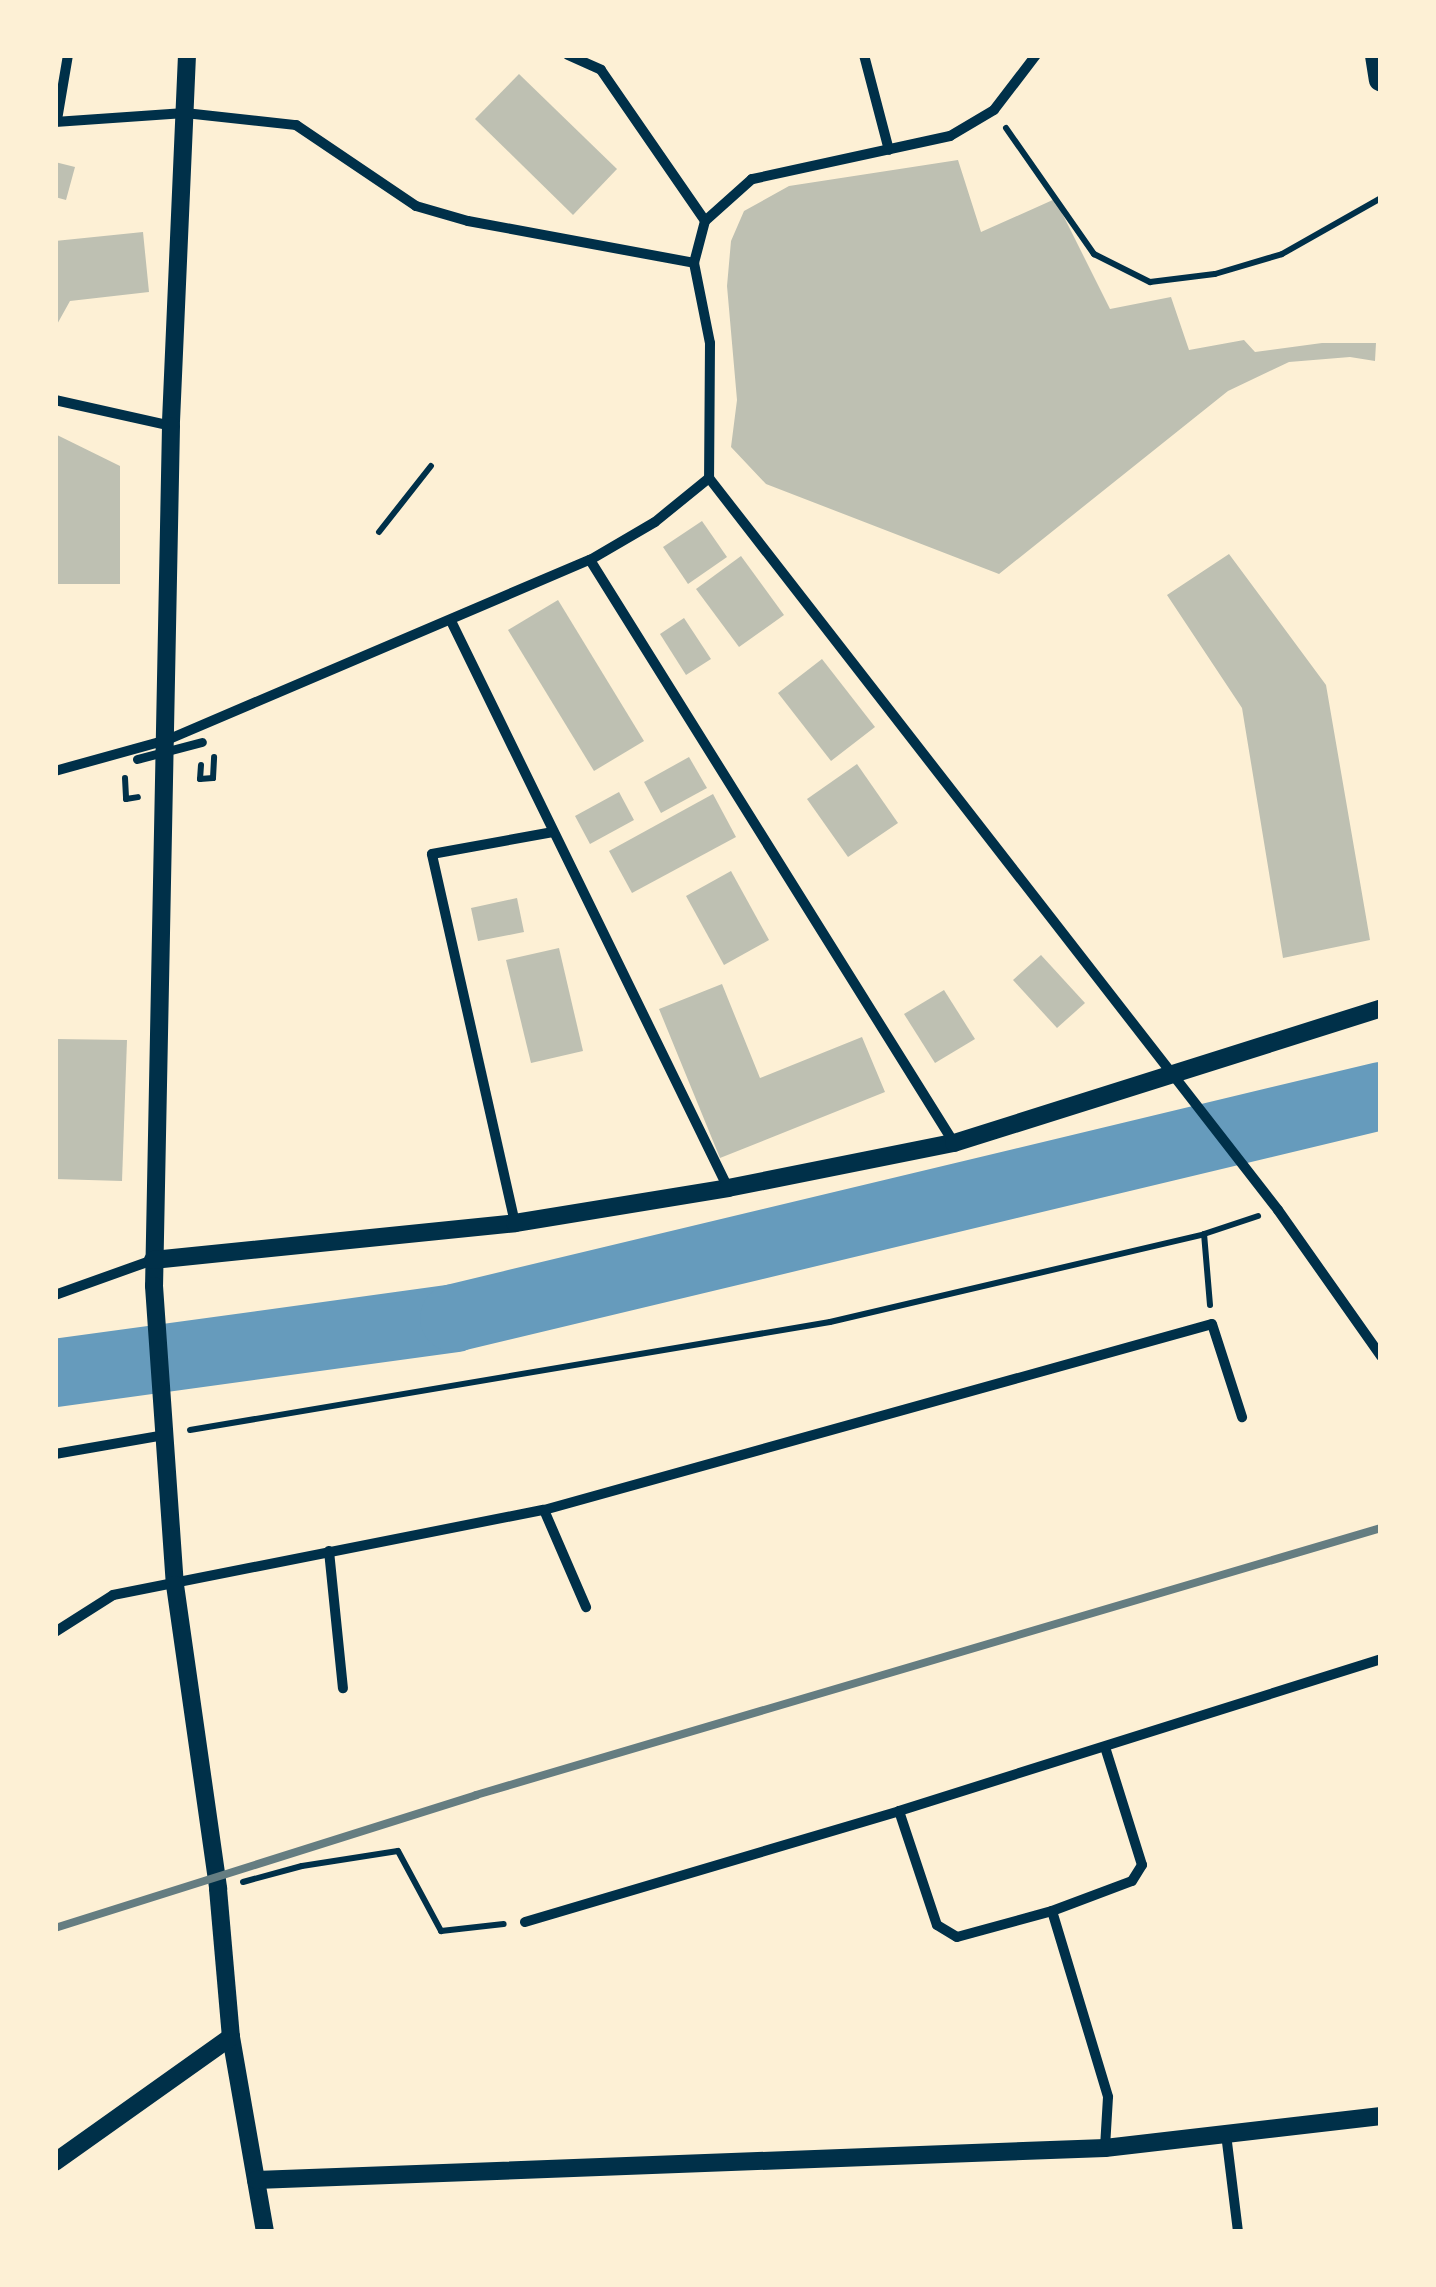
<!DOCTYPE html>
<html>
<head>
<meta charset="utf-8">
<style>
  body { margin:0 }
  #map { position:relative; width:1436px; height:2287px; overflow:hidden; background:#fdf0d5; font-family:"Public Sans",sans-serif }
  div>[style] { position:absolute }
  .river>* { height:68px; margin:-34px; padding:0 34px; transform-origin:34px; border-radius:34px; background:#669bbc }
  .building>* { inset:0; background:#bec0b2 }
  .path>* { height:6px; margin:-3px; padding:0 3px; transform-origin:3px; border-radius:3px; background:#003049 }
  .pedestrian>* { height:9px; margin:-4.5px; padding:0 4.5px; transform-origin:4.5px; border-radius:4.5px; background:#003049 }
  .minor>* { height:10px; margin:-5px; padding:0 5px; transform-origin:5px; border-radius:5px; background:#003049 }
  .tertiary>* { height:18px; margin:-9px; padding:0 9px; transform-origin:9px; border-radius:9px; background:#003049 }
  .primary>* { height:25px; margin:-12.5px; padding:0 12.5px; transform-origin:12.5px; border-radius:12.5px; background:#003049 }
  .rail>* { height:8px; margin:-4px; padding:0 4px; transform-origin:4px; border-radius:4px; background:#657d81 }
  span { translate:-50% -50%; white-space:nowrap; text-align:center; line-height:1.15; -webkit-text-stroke:10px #fdf0d5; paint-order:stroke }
  .frame { position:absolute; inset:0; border:58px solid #fdf0d5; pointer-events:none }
</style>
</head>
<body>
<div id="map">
  <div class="river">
    <div style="left:55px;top:1373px;width:403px;rotate:-7.8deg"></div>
    <div style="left:454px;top:1318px;width:953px;rotate:-13.47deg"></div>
  </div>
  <div class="building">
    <div style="clip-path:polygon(519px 74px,617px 169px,573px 215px,475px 119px)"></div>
    <div style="clip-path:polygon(958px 160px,981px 232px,1055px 199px,1110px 309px,1171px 297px,1189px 350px,1244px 340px,1255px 352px,1322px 343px,1376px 343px,1375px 361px,1350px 357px,1289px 362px,1228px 391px,999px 574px,766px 484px,731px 447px,737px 400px,727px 286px,731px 241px,744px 211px,789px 186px)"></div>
    <div style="clip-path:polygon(55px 162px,75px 167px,66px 200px,55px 197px)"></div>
    <div style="clip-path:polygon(143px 232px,149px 292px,70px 301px,55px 328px,55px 241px)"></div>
    <div style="clip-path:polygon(55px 434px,120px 466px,120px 584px,55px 584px)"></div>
    <div style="clip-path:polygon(702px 521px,727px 557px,688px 584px,663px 547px)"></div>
    <div style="clip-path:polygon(1229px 554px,1326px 685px,1370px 940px,1283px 958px,1242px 708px,1167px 595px)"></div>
    <div style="clip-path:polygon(741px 556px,784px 615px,739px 647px,696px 589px)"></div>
    <div style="clip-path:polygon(558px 600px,644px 741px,594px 771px,508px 630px)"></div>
    <div style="clip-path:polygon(684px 618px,711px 659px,686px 675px,660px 634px)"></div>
    <div style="clip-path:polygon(822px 659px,875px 727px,831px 761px,778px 693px)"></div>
    <div style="clip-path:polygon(689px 757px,707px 788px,661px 813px,644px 782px)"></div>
    <div style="clip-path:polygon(857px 764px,898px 823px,848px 857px,807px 799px)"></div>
    <div style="clip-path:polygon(619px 792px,634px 820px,590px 844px,575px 816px)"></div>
    <div style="clip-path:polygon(713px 794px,736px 837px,632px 893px,609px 851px)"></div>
    <div style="clip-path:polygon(731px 871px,769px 940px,724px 965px,686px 896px)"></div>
    <div style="clip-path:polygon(517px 898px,524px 932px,478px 941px,471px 908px)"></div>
    <div style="clip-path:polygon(559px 948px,583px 1051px,531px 1063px,506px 960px)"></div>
    <div style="clip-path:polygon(1041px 955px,1085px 1003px,1057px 1028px,1013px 980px)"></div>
    <div style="clip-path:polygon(722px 984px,760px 1078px,862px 1037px,885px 1092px,720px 1158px,659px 1009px)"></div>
    <div style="clip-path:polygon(944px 990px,975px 1039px,935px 1063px,904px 1014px)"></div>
    <div style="clip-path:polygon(55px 1039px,127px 1040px,122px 1181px,55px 1179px)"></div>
  </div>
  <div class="path">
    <div style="left:1006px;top:128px;width:154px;rotate:55.1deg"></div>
    <div style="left:1094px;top:254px;width:63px;rotate:26.6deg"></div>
    <div style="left:1150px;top:282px;width:65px;rotate:-7deg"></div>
    <div style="left:1215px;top:274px;width:70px;rotate:-16.6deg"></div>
    <div style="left:1282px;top:254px;width:114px;rotate:-29.5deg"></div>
    <div style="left:379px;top:532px;width:84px;rotate:-51.8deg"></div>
    <div style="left:201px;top:765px;width:14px;rotate:94deg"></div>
    <div style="left:200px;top:779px;width:13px;rotate:-4deg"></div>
    <div style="left:213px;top:778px;width:21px;rotate:-87deg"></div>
    <div style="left:125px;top:778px;width:21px;rotate:87deg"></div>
    <div style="left:126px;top:799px;width:12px;rotate:-9deg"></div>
    <div style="left:1210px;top:1305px;width:71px;rotate:-94.8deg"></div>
    <div style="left:1204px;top:1234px;width:57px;rotate:-18.4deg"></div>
    <div style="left:190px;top:1430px;width:649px;rotate:-9.58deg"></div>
    <div style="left:830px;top:1322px;width:384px;rotate:-13.2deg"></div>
    <div style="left:243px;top:1882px;width:61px;rotate:-15.2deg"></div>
    <div style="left:302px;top:1866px;width:97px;rotate:-8.9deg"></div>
    <div style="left:398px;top:1851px;width:91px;rotate:61.7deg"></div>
    <div style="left:441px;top:1931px;width:63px;rotate:-6.3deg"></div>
  </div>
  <div class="pedestrian">
    <div style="left:137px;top:759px;width:67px;rotate:-14.7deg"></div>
  </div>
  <div class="minor">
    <div style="left:568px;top:55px;width:36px;rotate:24deg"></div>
    <div style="left:601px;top:70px;width:183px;rotate:55.4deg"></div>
    <div style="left:864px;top:55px;width:98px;rotate:75.3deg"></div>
    <div style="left:1036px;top:55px;width:69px;rotate:127.4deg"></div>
    <div style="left:994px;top:110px;width:51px;rotate:149.4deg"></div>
    <div style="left:950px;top:136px;width:203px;rotate:167.7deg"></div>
    <div style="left:752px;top:179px;width:63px;rotate:138.2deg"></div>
    <div style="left:705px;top:221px;width:43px;rotate:104.7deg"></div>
    <div style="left:694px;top:263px;width:82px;rotate:78.7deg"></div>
    <div style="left:710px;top:343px;width:135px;rotate:90.4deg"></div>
    <div style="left:709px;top:478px;width:927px;rotate:52.14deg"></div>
    <div style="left:1278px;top:1210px;width:179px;rotate:54.8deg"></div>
    <div style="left:57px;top:120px;width:66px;rotate:-80.4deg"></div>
    <div style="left:55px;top:122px;width:130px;rotate:-4deg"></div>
    <div style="left:185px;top:113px;width:112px;rotate:6.2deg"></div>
    <div style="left:296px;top:125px;width:145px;rotate:34deg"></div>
    <div style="left:416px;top:206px;width:54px;rotate:16.1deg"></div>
    <div style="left:468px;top:221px;width:230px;rotate:10.5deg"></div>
    <div style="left:55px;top:400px;width:119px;rotate:12.6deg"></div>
    <div style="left:590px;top:560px;width:687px;rotate:58.02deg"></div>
    <div style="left:451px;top:621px;width:631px;rotate:63.96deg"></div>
    <div style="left:55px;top:771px;width:116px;rotate:-15.5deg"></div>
    <div style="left:167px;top:740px;width:460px;rotate:-23.1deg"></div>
    <div style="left:590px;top:560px;width:75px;rotate:-30.3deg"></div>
    <div style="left:655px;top:522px;width:70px;rotate:-39.2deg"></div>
    <div style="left:515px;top:1223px;width:378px;rotate:-102.7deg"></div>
    <div style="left:432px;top:854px;width:123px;rotate:-10.3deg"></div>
    <div style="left:55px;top:1295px;width:104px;rotate:-19.7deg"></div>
    <div style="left:55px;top:1454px;width:112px;rotate:-9.8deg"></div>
    <div style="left:544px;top:1510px;width:106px;rotate:66.6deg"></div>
    <div style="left:329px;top:1551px;width:138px;rotate:84.2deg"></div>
    <div style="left:55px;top:1632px;width:69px;rotate:-32.5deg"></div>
    <div style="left:113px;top:1595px;width:439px;rotate:-11.2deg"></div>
    <div style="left:544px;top:1510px;width:693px;rotate:-15.56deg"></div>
    <div style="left:1212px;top:1324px;width:98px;rotate:72.1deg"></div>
    <div style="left:899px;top:1811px;width:120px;rotate:71.6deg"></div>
    <div style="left:937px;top:1925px;width:23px;rotate:31deg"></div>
    <div style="left:957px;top:1937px;width:98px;rotate:-15.3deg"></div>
    <div style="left:1052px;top:1911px;width:85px;rotate:-20.6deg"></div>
    <div style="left:1132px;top:1881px;width:19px;rotate:-58deg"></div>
    <div style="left:1142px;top:1865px;width:124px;rotate:-107.4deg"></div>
    <div style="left:1052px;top:1911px;width:194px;rotate:73.2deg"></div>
    <div style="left:1108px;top:2097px;width:51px;rotate:93.4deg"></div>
    <div style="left:525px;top:1922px;width:390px;rotate:-16.5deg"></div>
    <div style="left:899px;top:1811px;width:505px;rotate:-17.5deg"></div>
    <div style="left:1226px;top:2134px;width:99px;rotate:83deg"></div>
  </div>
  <div class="tertiary">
    <div style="left:187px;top:55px;width:371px;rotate:92.5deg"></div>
    <div style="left:171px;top:426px;width:860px;rotate:91.13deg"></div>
    <div style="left:154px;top:1286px;width:300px;rotate:86deg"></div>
    <div style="left:175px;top:1585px;width:307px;rotate:81.9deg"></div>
    <div style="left:218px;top:1889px;width:149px;rotate:85deg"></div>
    <div style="left:231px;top:2037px;width:198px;rotate:80.1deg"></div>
    <div style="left:153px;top:1260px;width:364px;rotate:-5.8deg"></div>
    <div style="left:515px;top:1223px;width:216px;rotate:-9.3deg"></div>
    <div style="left:728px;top:1188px;width:230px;rotate:-11.3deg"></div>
    <div style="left:954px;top:1143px;width:448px;rotate:-17.5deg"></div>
    <div style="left:55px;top:2162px;width:216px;rotate:-35.4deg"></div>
    <div style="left:256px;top:2180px;width:850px;rotate:-2.16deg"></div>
    <div style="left:1105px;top:2148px;width:278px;rotate:-6.6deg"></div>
  </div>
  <div class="primary">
    <div style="left:1377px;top:55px;width:24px;rotate:81deg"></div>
  </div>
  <div class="rail">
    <div style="left:55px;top:1928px;width:442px;rotate:-17.5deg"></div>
    <div style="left:476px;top:1795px;width:944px;rotate:-16.44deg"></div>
  </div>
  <div class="frame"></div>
</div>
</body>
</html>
